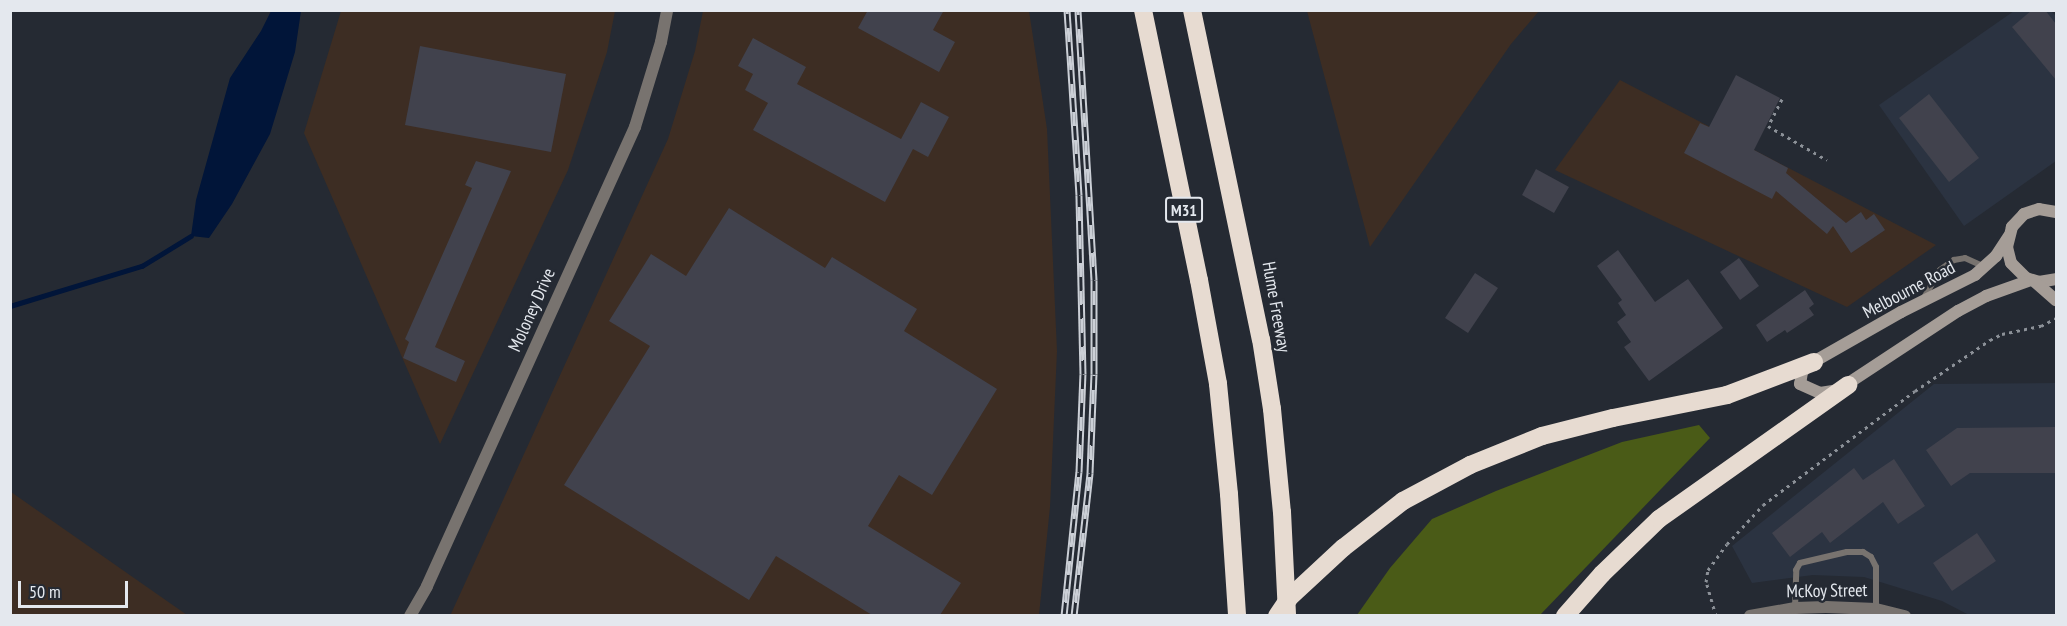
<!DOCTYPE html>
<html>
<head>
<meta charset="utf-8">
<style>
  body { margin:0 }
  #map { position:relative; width:2067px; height:626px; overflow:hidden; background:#252a33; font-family:"PT Sans Narrow",sans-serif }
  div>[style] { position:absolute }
  .built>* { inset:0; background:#2b3341 }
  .industrial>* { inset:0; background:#3d2d23 }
  .green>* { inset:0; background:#4a5b17 }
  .water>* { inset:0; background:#011539 }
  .stream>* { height:4.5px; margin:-2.25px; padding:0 2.25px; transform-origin:2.25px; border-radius:2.25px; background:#011539 }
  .building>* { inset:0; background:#41424d }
  .path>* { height:3px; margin-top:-1.5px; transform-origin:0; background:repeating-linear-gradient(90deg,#8c9198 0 3px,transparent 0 7.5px) }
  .service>* { height:6px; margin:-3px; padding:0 3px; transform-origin:3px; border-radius:3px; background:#78736f }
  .minor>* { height:12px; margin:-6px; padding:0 6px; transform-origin:6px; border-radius:6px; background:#78736f }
  .tertiary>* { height:12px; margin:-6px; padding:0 6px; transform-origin:6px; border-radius:6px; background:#78736f }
  .secondary>* { height:12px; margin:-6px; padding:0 6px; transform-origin:6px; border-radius:6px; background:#a59d97 }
  .motorway>* { height:18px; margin:-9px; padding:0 9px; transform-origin:9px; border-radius:9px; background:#e7dbd1 }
  .rail>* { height:7px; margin-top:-3.5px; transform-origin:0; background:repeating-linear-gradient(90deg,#252a33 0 14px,#cbcfd6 0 28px); box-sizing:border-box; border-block:2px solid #cbcfd6 }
  .motorway-bridge>* { height:18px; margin:-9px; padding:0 9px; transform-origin:9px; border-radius:9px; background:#e7dbd1 }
  span { translate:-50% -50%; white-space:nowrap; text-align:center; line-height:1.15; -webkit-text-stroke:5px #252a33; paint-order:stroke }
  .shield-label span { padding:2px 4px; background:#252a33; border:2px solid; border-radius:4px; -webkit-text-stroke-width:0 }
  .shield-label { font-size:16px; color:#e4e8ee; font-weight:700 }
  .street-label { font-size:18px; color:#e4e8ee }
  .frame { position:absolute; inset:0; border:12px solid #e4e8ee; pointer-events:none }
  .scale { position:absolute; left:18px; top:581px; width:110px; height:27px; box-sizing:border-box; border:3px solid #e4e8ee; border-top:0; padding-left:8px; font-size:18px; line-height:21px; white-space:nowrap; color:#e4e8ee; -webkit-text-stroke:4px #252a33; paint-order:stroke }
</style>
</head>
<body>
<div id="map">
  <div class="built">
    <div style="clip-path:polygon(2014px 11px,2051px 11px,2056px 16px,2056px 161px,1964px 226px,1879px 105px)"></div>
    <div style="clip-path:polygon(2056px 383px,2056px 615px,1969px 615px,1942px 601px,1864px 577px,1813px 575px,1752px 583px,1732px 546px,1934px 384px)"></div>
  </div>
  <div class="industrial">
    <div style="clip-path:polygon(341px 11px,615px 11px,607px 52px,568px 170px,440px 444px,304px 133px)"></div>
    <div style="clip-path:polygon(703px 11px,1029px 11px,1047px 129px,1057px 351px,1050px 507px,1039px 615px,450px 616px,668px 139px,695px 51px)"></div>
    <div style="clip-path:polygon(1307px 11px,1539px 11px,1511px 44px,1370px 247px)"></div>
    <div style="clip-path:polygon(1620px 80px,1936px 245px,1847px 307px,1555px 170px)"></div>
    <div style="clip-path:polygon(10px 492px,11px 492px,187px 615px,11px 615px)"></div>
  </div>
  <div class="green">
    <div style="clip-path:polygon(1699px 425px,1710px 438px,1540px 615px,1357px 615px,1390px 568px,1432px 519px,1496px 491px,1622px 442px)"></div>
  </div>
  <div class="water">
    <div style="clip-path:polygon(271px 11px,301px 11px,295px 52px,270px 134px,232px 204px,209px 238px,191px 236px,196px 200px,230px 78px,261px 31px)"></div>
  </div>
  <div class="stream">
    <div style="left:10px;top:306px;width:138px;rotate:-16.9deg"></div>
    <div style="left:142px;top:266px;width:57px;rotate:-31.5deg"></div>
  </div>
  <div class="building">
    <div style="clip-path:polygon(868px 10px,944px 10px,933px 30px,955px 42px,939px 72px,858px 28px)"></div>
    <div style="clip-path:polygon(2032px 10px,2045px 10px,2056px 24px,2056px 80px,2012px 27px)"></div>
    <div style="clip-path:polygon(753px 38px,806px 67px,797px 84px,901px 139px,921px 102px,949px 117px,928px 157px,913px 149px,885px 202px,753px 130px,768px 103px,745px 90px,753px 74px,738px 66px)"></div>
    <div style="clip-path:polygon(420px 46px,566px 74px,551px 152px,405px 125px)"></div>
    <div style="clip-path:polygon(1736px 75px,1780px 98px,1754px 150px,1788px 168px,1786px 173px,1846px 223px,1861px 212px,1866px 220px,1874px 214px,1885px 230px,1851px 253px,1833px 226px,1827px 234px,1776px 191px,1772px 199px,1684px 153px,1700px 123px,1709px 127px)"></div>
    <div style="clip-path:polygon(1929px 94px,1979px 158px,1949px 182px,1899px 118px)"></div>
    <div style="clip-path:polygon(476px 161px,511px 171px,435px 347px,465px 361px,456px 382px,403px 358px,409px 342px,405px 339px,472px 188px,465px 185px)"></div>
    <div style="clip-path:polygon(1536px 169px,1569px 187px,1554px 213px,1522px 195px)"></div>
    <div style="clip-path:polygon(729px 208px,825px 268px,832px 257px,917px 309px,904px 331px,997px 389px,932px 495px,899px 475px,868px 526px,961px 583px,940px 615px,872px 615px,776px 556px,749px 600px,564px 485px,650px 346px,609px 321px,651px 254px,686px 276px)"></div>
    <div style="clip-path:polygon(1618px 250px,1655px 302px,1688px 279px,1723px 328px,1649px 381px,1624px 347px,1631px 342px,1617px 322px,1626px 315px,1618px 303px,1622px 300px,1597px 266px)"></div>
    <div style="clip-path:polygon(1739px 258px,1759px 286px,1740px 300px,1720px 272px)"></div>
    <div style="clip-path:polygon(1475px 273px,1498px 288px,1468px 333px,1445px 318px)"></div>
    <div style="clip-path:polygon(1805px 290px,1814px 304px,1809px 308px,1814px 315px,1787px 333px,1785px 330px,1767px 342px,1756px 325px)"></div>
    <div style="clip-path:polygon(2056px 427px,2056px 473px,1970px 473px,1951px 486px,1926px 450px,1957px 428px)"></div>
    <div style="clip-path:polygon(1894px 459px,1925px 506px,1898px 524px,1883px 502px,1830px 543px,1822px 532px,1790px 557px,1772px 533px,1854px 468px,1863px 480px)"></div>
    <div style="clip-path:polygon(1977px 533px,1996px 561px,1952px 591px,1933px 563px)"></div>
  </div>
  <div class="path">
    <div style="left:1782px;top:99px;width:30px;rotate:117deg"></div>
    <div style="left:1768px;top:126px;width:68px;rotate:30deg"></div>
    <div style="left:1716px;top:616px;width:35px;rotate:-106deg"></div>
    <div style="left:1706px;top:582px;width:12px;rotate:-81deg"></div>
    <div style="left:1708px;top:570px;width:32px;rotate:-54deg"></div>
    <div style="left:1727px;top:544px;width:53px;rotate:-47.3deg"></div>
    <div style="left:1763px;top:505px;width:190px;rotate:-36.9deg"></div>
    <div style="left:1915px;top:391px;width:91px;rotate:-34.2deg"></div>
    <div style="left:1990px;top:340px;width:13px;rotate:-27deg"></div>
    <div style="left:2002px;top:334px;width:40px;rotate:-12deg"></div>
    <div style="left:2041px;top:326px;width:17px;rotate:-28deg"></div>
  </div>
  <div class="service">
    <div style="left:1925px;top:296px;width:30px;rotate:-60deg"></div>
    <div style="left:1940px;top:270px;width:17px;rotate:-36deg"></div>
    <div style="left:1954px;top:260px;width:11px;rotate:-10deg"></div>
    <div style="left:1965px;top:258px;width:20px;rotate:24deg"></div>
    <div style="left:1795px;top:608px;width:38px;rotate:-88deg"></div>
    <div style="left:1796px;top:570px;width:8px;rotate:-60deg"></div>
    <div style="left:1800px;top:563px;width:48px;rotate:-13.2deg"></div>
    <div style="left:1847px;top:552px;width:16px"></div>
    <div style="left:1863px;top:552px;width:9px;rotate:32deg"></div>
    <div style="left:1871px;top:557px;width:11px;rotate:63deg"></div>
    <div style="left:1876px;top:567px;width:42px;rotate:90deg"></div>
  </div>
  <div class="minor">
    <div style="left:410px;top:616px;width:34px;rotate:-60deg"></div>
    <div style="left:427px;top:586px;width:504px;rotate:-65.62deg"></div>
    <div style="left:635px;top:127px;width:89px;rotate:-73deg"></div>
    <div style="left:661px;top:42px;width:33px;rotate:-79deg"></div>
  </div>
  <div class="tertiary">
    <div style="left:1750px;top:616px;width:46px;rotate:-10.1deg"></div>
    <div style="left:1795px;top:608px;width:31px;rotate:-2deg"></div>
    <div style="left:1826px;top:607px;width:50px;rotate:2.3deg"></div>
    <div style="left:1876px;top:609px;width:30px;rotate:14deg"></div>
  </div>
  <div class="secondary">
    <div style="left:2056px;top:212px;width:17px;rotate:-170deg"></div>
    <div style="left:2039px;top:209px;width:16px;rotate:162deg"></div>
    <div style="left:2024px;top:214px;width:18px;rotate:133deg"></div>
    <div style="left:2012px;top:227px;width:21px;rotate:104deg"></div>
    <div style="left:2007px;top:247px;width:16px;rotate:76deg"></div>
    <div style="left:2011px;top:263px;width:21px;rotate:45deg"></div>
    <div style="left:2026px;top:278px;width:14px;rotate:17deg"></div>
    <div style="left:2039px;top:282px;width:17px;rotate:-10deg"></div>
    <div style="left:2009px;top:236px;width:24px;rotate:123deg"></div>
    <div style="left:1996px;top:256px;width:28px;rotate:138deg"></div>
    <div style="left:1975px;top:275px;width:83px;rotate:153.4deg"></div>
    <div style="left:1901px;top:312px;width:105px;rotate:150.3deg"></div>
    <div style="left:1810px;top:364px;width:11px;rotate:135deg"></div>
    <div style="left:1802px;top:372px;width:12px;rotate:99deg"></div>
    <div style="left:1800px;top:384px;width:22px;rotate:24deg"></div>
    <div style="left:1820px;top:393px;width:18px;rotate:-9deg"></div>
    <div style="left:1838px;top:390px;width:144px;rotate:-33.4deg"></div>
    <div style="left:1958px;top:311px;width:32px;rotate:-28deg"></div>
    <div style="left:1986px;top:296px;width:48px;rotate:-19.6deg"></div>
    <div style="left:2035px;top:282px;width:28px;rotate:41deg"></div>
  </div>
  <div class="motorway">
    <div style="left:1143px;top:10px;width:276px;rotate:78.3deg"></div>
    <div style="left:1199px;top:280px;width:106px;rotate:79.6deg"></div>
    <div style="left:1218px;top:384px;width:111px;rotate:84.3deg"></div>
    <div style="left:1229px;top:494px;width:122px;rotate:86.2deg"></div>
    <div style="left:1192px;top:10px;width:336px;rotate:78.2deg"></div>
    <div style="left:1277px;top:616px;width:22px;rotate:-56deg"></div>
    <div style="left:1289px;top:598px;width:74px;rotate:-42.8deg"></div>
    <div style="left:1343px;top:548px;width:76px;rotate:-38.1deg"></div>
    <div style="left:1403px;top:501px;width:76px;rotate:-28.2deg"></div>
    <div style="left:1470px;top:465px;width:78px;rotate:-21.9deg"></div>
    <div style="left:1542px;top:436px;width:73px;rotate:-14.2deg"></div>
    <div style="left:1613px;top:418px;width:116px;rotate:-11.4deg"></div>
    <div style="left:1727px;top:395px;width:93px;rotate:-20.8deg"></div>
    <div style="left:1565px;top:616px;width:56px;rotate:-48.6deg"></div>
    <div style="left:1602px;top:574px;width:79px;rotate:-44deg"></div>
    <div style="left:1659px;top:519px;width:232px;rotate:-35.3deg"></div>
  </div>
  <div class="rail">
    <div style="left:1064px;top:616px;width:145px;rotate:-84.1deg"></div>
    <div style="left:1079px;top:472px;width:98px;rotate:-87.7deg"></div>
    <div style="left:1083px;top:374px;width:179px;rotate:-91.3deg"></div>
    <div style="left:1079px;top:195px;width:185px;rotate:-93.7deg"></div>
    <div style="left:1074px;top:616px;width:144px;rotate:-83.6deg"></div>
    <div style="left:1090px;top:473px;width:99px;rotate:-87.7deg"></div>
    <div style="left:1094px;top:374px;width:94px;rotate:-90deg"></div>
    <div style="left:1094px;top:280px;width:270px;rotate:-93.4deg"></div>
  </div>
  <div class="motorway-bridge">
    <div style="left:1261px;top:339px;width:71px;rotate:81.1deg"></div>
    <div style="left:1272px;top:409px;width:103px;rotate:84.5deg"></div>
    <div style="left:1282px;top:512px;width:104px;rotate:87.2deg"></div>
  </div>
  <div class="shield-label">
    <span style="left:1184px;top:210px">M31</span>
  </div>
  <div class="street-label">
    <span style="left:1909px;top:290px;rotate:-28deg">Melbourne Road</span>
    <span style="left:1276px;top:307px;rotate:80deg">Hume Freeway</span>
    <span style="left:532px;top:310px;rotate:-66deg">Moloney Drive</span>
    <span style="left:1827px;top:591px;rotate:-1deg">McKoy Street</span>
  </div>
  <div class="frame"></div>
  <div class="scale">50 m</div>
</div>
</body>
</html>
